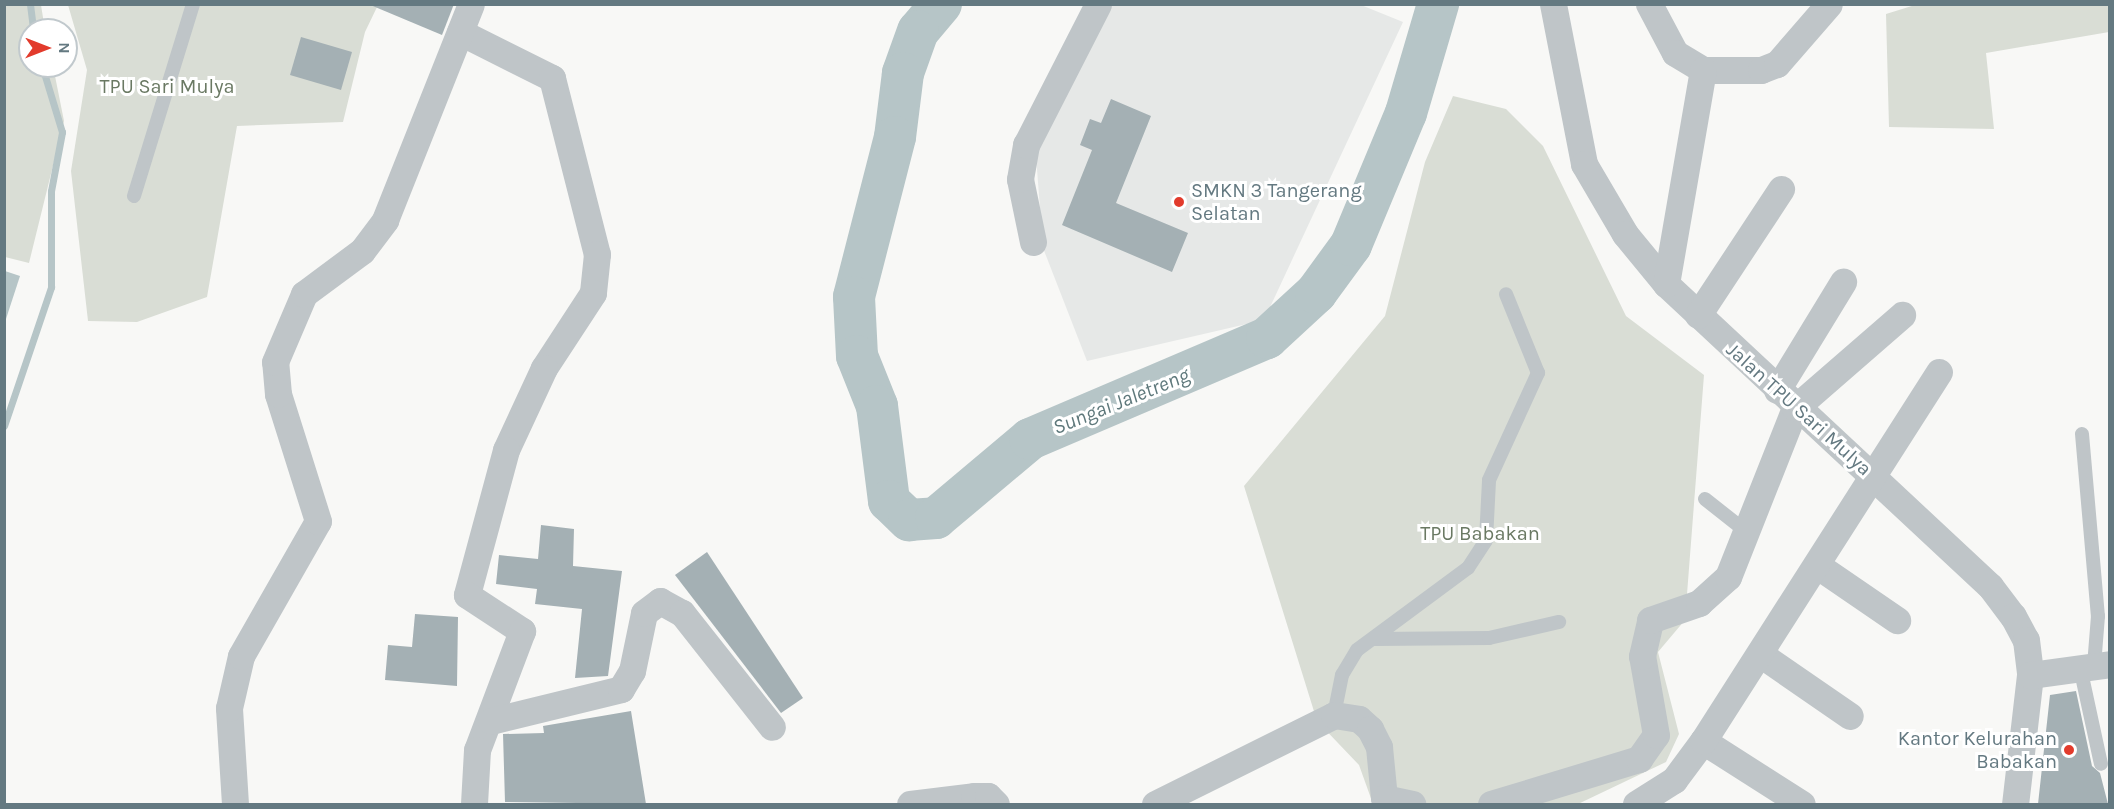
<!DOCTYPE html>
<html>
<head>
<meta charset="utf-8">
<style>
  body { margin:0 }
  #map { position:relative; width:2114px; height:809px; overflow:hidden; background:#f8f8f6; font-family:Karla,sans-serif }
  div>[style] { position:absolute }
  .built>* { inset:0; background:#e6e8e7 }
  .green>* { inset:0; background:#d9ddd5 }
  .water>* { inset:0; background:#b6c5c7 }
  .stream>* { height:7px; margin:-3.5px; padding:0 3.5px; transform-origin:3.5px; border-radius:3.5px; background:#b6c5c7 }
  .river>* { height:42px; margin:-21px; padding:0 21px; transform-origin:21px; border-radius:21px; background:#b6c5c7 }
  .building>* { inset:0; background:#a4b0b4 }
  .lane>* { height:14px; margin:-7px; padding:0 7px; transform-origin:7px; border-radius:7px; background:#bfc5c8 }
  .street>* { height:27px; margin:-13.5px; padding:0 13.5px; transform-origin:13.5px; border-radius:13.5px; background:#bfc5c8 }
  .dots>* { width:16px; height:16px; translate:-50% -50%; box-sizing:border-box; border:3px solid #fff; border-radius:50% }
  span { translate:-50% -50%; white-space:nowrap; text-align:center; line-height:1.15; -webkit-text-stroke:6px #fff; paint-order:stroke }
  .park-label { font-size:20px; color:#6a7963 }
  .poi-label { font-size:20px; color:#647981 }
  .left { translate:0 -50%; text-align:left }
  .right { translate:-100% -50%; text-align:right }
  .street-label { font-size:20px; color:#647981 }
  .water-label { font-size:21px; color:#5e787b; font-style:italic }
  .frame { position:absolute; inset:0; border:6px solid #647981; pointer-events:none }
  .north { position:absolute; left:18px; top:18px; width:60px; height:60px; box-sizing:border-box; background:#fff; border:2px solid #c1c9cd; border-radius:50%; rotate:90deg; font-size:16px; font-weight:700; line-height:24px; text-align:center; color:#647981 }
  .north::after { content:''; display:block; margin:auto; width:21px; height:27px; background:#e23b2c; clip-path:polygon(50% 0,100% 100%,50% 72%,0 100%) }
</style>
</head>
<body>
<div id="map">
  <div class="built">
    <div style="clip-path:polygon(1104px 5px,1361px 5px,1403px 22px,1264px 320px,1087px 361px,1043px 248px,1036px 156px)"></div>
  </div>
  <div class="green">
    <div style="clip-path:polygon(4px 5px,41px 5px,45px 30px,30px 30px,30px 66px,53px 66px,64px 121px,29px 263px,5px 257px)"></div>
    <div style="clip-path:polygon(68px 5px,378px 5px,365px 32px,343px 122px,237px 126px,207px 297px,137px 322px,88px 321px,71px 171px,87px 70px)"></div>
    <div style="clip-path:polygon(1915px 5px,2109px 5px,2109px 32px,1986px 53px,1994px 129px,1889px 127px,1886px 14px)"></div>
    <div style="clip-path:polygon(1453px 96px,1506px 109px,1543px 146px,1626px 316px,1704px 375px,1685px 620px,1658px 652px,1679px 734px,1666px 762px,1578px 804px,1373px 804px,1359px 765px,1317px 721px,1244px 486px,1385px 316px,1425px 162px)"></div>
  </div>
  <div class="water">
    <div style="clip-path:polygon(5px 271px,20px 276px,5px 322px,4px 271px)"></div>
  </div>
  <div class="stream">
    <div style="left:30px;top:4px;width:26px;rotate:83deg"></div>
    <div style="left:4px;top:426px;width:147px;rotate:-71.3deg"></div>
    <div style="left:51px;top:287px;width:96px;rotate:-90deg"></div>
    <div style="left:51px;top:191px;width:60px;rotate:-79.4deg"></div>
    <div style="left:62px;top:132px;width:69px;rotate:-106.9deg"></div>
  </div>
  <div class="river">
    <div style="left:941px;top:4px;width:35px;rotate:130deg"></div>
    <div style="left:918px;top:31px;width:45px;rotate:109.7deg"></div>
    <div style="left:903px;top:73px;width:64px;rotate:97.1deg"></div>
    <div style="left:895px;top:137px;width:165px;rotate:104.4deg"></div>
    <div style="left:854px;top:297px;width:59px;rotate:87.1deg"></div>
    <div style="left:857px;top:356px;width:54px;rotate:68.2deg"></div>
    <div style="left:877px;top:406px;width:96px;rotate:82.8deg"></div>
    <div style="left:889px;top:501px;width:28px;rotate:44deg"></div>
    <div style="left:909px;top:520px;width:27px;rotate:-4deg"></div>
    <div style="left:936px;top:518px;width:123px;rotate:-40deg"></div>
    <div style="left:1030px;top:439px;width:258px;rotate:-23.1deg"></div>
    <div style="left:1267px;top:338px;width:67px;rotate:-42.6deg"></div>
    <div style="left:1316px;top:293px;width:59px;rotate:-53.9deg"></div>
    <div style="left:1351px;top:245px;width:143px;rotate:-67.4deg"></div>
    <div style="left:1406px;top:113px;width:114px;rotate:-73.6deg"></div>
  </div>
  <div class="building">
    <div style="clip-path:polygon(368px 4px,454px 4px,442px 35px)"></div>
    <div style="clip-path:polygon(301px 37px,352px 52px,341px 90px,290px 75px)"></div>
    <div style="clip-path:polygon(1111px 99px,1151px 116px,1116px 203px,1188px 233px,1172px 272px,1062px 225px,1092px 150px,1080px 145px,1090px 119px,1101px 123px)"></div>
    <div style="clip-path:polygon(541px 525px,574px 529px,573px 566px,622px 571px,608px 676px,575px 678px,582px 609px,535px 604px,537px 589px,496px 584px,499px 555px,538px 559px)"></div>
    <div style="clip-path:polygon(707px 552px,803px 698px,781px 713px,675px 575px)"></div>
    <div style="clip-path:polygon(415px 614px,458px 617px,457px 686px,385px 680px,388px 645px,412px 647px)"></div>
    <div style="clip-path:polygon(2076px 691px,2092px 766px,2100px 773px,2108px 804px,2038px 804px,2050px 695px)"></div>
    <div style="clip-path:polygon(631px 711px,646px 804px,505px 802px,503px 734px,544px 733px,543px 726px)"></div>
  </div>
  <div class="lane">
    <div style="left:134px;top:196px;width:201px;rotate:-72.9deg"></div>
    <div style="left:2082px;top:434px;width:183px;rotate:85deg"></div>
    <div style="left:2098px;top:616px;width:50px;rotate:94.6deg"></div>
    <div style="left:1705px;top:499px;width:48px;rotate:38.3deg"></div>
    <div style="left:1375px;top:639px;width:114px;rotate:-0.5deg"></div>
    <div style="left:1489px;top:638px;width:72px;rotate:-12.9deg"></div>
    <div style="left:2080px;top:667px;width:99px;rotate:77.8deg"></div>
    <div style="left:1334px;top:715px;width:41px;rotate:-78.7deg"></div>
    <div style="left:1342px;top:675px;width:29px;rotate:-59deg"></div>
    <div style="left:1357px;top:650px;width:138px;rotate:-36.5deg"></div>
    <div style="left:1468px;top:568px;width:33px;rotate:-57deg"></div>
    <div style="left:1486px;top:540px;width:60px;rotate:-87.1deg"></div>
    <div style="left:1489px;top:480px;width:118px;rotate:-65.4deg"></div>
    <div style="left:1538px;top:373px;width:85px;rotate:-112.1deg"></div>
  </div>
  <div class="street">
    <div style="left:1553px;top:4px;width:163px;rotate:79deg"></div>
    <div style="left:1584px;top:164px;width:81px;rotate:59.6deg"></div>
    <div style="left:1625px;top:234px;width:65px;rotate:50.6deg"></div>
    <div style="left:1666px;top:284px;width:443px;rotate:43deg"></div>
    <div style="left:1990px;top:586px;width:38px;rotate:53deg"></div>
    <div style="left:2013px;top:616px;width:27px;rotate:62deg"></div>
    <div style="left:2026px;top:640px;width:35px;rotate:83deg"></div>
    <div style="left:2030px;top:675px;width:130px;rotate:96.6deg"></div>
    <div style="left:1649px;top:4px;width:55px;rotate:62deg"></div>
    <div style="left:1675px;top:53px;width:33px;rotate:31deg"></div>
    <div style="left:1703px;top:70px;width:58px"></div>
    <div style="left:1761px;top:70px;width:17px;rotate:-21deg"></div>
    <div style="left:1777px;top:64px;width:79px;rotate:-49.1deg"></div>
    <div style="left:460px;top:32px;width:103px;rotate:26.6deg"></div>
    <div style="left:552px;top:78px;width:182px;rotate:75.7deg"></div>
    <div style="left:597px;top:254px;width:39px;rotate:96deg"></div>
    <div style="left:593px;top:293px;width:90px;rotate:123.2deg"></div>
    <div style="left:544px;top:368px;width:90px;rotate:114.9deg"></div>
    <div style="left:506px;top:450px;width:150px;rotate:105.1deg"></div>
    <div style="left:467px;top:595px;width:66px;rotate:33.2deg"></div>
    <div style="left:522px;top:631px;width:127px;rotate:110.7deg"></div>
    <div style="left:477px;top:750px;width:54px;rotate:93.2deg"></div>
    <div style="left:1033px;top:242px;width:64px;rotate:-101.7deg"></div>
    <div style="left:1020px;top:179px;width:35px;rotate:-80deg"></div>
    <div style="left:1026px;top:145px;width:158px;rotate:-62.9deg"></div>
    <div style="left:1666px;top:284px;width:217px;rotate:-80.2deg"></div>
    <div style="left:1698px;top:315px;width:151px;rotate:-56.6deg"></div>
    <div style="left:1777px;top:390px;width:127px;rotate:-58.6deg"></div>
    <div style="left:1818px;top:566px;width:96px;rotate:34.4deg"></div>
    <div style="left:1760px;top:654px;width:109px;rotate:34.6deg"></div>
    <div style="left:2030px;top:675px;width:81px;rotate:-7.8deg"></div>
    <div style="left:491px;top:721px;width:134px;rotate:-13.8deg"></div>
    <div style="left:621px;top:689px;width:21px;rotate:-59deg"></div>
    <div style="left:632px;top:671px;width:59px;rotate:-78.3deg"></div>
    <div style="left:644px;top:613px;width:20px;rotate:-37deg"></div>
    <div style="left:660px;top:601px;width:25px;rotate:29deg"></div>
    <div style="left:682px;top:613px;width:145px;rotate:51.7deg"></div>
    <div style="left:1703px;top:741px;width:117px;rotate:32.5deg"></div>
    <div style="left:235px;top:804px;width:96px;rotate:-93.6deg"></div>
    <div style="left:229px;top:708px;width:53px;rotate:-77deg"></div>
    <div style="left:241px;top:656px;width:155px;rotate:-60.3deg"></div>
    <div style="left:318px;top:521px;width:133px;rotate:-107.5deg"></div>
    <div style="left:278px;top:394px;width:32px;rotate:-95deg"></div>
    <div style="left:275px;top:362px;width:74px;rotate:-66.9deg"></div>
    <div style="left:304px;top:294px;width:72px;rotate:-36.6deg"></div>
    <div style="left:362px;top:251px;width:39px;rotate:-53deg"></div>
    <div style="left:385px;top:220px;width:232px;rotate:-68.3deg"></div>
    <div style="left:910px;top:804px;width:64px;rotate:-7.1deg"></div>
    <div style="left:974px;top:796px;width:14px"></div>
    <div style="left:988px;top:796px;width:11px;rotate:45deg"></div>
    <div style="left:1155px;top:804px;width:200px;rotate:-26.4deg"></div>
    <div style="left:1334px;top:715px;width:25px;rotate:9deg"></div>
    <div style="left:1359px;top:719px;width:15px;rotate:42deg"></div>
    <div style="left:1370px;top:729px;width:20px;rotate:63deg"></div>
    <div style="left:1379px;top:747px;width:51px;rotate:84.4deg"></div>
    <div style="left:1384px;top:798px;width:29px;rotate:12deg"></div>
    <div style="left:1491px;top:804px;width:155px;rotate:-16.9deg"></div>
    <div style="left:1639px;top:759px;width:29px;rotate:-55deg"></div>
    <div style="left:1656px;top:735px;width:80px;rotate:-100deg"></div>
    <div style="left:1642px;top:656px;width:37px;rotate:-77deg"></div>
    <div style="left:1650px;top:620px;width:52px;rotate:-19.1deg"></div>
    <div style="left:1699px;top:603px;width:39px;rotate:-42deg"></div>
    <div style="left:1728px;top:577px;width:182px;rotate:-68.4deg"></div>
    <div style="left:1795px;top:408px;width:142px;rotate:-41deg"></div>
    <div style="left:1636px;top:804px;width:45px;rotate:-32.3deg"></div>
    <div style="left:1674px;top:780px;width:49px;rotate:-53.4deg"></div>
    <div style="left:1703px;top:741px;width:438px;rotate:-57.4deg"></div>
  </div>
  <div class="dots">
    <div style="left:1179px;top:202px;background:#e23b2c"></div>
    <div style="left:2069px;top:750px;background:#e23b2c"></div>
  </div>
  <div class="park-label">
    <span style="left:167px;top:86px">TPU Sari Mulya</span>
    <span style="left:1480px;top:533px">TPU Babakan</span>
  </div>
  <div class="poi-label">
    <span class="left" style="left:1191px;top:202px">SMKN 3 Tangerang<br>Selatan</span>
    <span class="right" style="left:2057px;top:750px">Kantor Kelurahan<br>Babakan</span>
  </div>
  <div class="street-label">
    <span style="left:1799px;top:409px;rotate:42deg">Jalan TPU Sari Mulya</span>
  </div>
  <div class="water-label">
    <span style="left:1121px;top:401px;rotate:-22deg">Sungai Jaletreng</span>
  </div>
  <div class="frame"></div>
  <div class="north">N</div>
</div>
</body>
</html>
